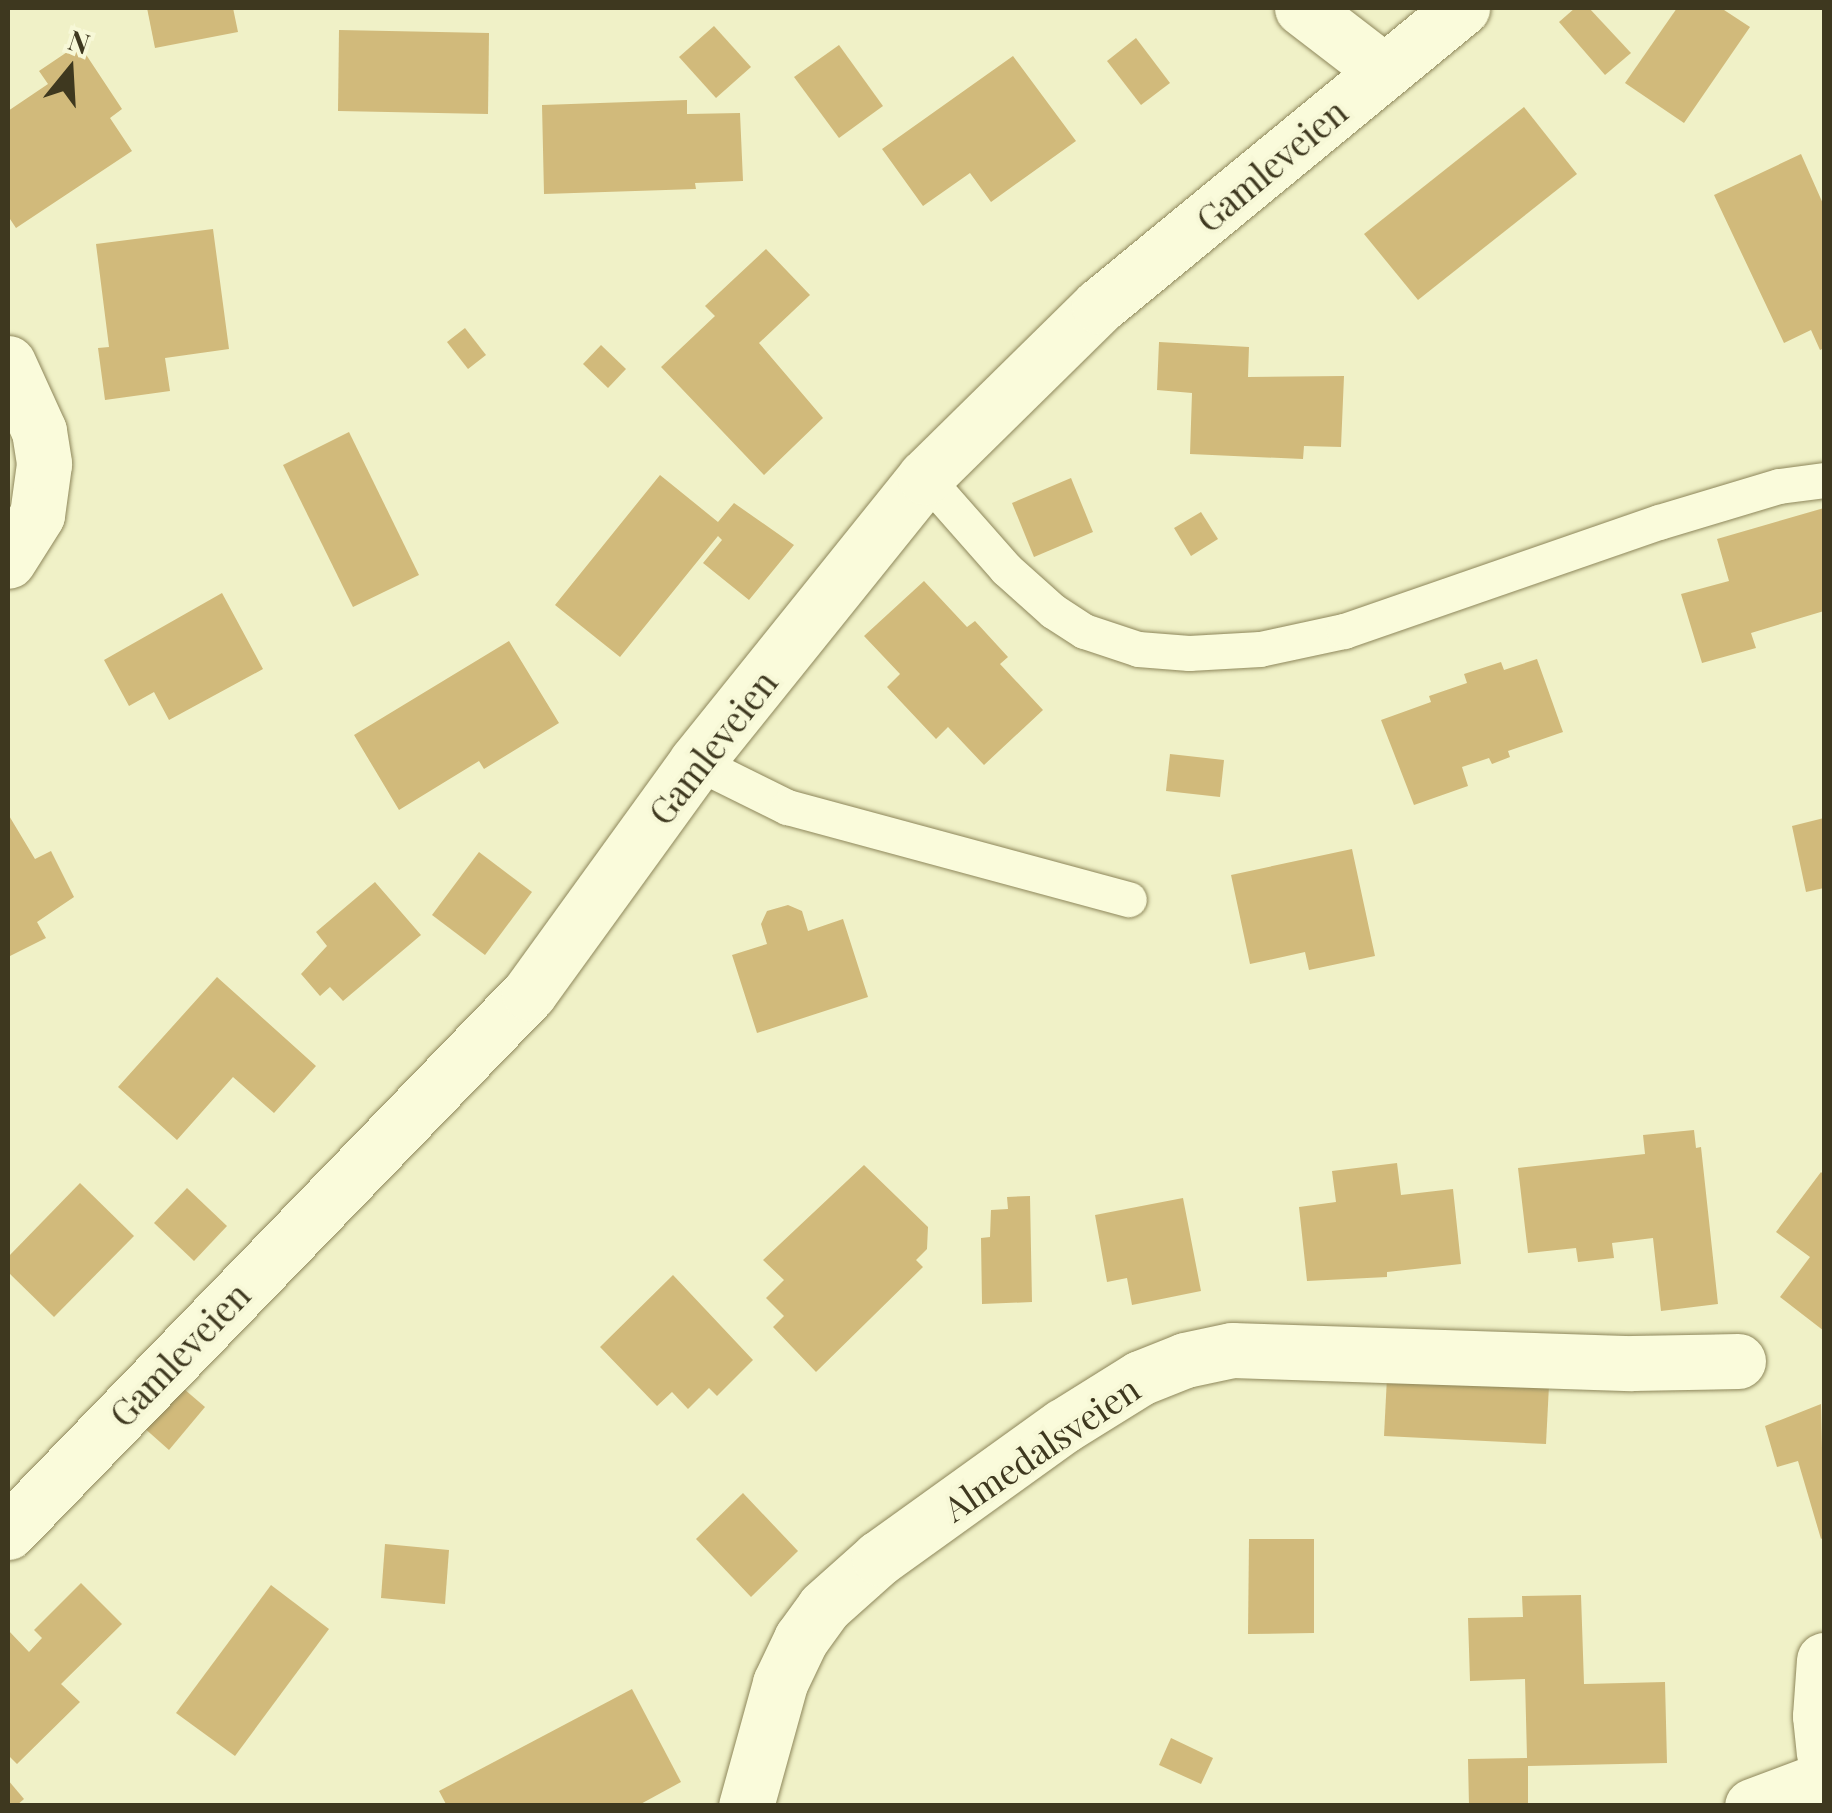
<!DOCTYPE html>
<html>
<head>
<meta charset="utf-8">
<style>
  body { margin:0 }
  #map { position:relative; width:1832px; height:1813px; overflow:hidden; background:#f0f1c7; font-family:"Playfair Display",serif }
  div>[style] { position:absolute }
  .building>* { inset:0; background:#d1ba7b }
  .roads { filter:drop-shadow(0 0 2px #8e875b) drop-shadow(0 0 2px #8e875b) }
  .lane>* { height:35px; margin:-17.5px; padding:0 17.5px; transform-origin:17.5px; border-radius:17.5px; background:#fafbdb }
  .street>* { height:55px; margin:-27.5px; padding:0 27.5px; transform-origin:27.5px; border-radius:27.5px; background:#fafbdb }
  span { translate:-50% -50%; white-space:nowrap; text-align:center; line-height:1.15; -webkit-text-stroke:8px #f7f8d7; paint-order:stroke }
  .street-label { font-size:35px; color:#3e381f }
  .frame { position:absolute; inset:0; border:10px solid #3e381f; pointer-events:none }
  .north { position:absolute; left:20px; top:20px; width:100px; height:100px; -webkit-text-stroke:8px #f7f8d7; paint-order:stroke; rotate:18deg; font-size:28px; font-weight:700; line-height:40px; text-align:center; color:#3e381f }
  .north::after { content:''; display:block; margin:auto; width:35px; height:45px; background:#3e381f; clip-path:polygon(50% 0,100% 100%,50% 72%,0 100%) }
</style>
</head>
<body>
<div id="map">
  <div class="building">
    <div style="clip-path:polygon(147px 8px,233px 8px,238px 32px,155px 48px)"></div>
    <div style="clip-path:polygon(1575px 8px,1589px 8px,1631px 53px,1605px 75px,1559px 22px)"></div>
    <div style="clip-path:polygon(1677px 8px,1721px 8px,1750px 27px,1684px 123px,1625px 83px)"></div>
    <div style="clip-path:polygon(714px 26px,751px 67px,716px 98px,679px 57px)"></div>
    <div style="clip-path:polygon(339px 30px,489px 33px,488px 114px,338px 111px)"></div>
    <div style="clip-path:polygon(1136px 38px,1170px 83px,1141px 105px,1107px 61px)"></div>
    <div style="clip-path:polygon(79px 44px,122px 109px,110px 118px,132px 151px,16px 228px,8px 216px,8px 111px,48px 84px,39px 71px)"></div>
    <div style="clip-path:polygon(839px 45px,883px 106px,839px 138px,794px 77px)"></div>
    <div style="clip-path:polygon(1013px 56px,1076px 141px,991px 202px,970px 173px,923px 206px,882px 149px)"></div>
    <div style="clip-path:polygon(687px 100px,687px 114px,740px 113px,743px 181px,695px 183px,696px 189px,544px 194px,542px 105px)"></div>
    <div style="clip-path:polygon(1524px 107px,1577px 174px,1418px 300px,1364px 234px)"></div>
    <div style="clip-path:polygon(1801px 154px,1824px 206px,1824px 348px,1820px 350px,1811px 330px,1784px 343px,1714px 195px)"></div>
    <div style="clip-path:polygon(213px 229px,229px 349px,165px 358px,170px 391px,105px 400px,98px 348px,109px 347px,96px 244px)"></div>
    <div style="clip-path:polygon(766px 249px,810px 295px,759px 343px,823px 418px,764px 475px,661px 367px,715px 316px,705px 306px)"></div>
    <div style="clip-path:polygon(465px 328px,486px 355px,468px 369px,447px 342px)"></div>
    <div style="clip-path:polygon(1159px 342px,1249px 347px,1248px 377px,1344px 376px,1341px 447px,1304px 446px,1303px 459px,1190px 454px,1192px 393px,1157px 390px)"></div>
    <div style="clip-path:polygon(601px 345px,626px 369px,608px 388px,583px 364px)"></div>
    <div style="clip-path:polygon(349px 432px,419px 575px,353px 607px,283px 465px)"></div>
    <div style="clip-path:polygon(660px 475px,718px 522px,734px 503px,794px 545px,749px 600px,703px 563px,722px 540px,718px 536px,620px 657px,555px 605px)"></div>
    <div style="clip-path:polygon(1071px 478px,1093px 532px,1034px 557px,1012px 503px)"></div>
    <div style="clip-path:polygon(1824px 508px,1824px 611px,1751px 633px,1756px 648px,1702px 663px,1681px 594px,1729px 581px,1717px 539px)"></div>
    <div style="clip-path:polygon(1201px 512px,1218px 539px,1191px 556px,1174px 528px)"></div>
    <div style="clip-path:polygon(924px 581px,967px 627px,975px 621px,1008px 657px,1000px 664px,1043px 710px,984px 765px,948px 727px,936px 739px,887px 687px,900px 674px,864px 636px)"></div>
    <div style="clip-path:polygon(222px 593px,263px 669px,169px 720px,154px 692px,129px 706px,104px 660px)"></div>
    <div style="clip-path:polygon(509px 641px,559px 723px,484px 769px,479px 761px,399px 810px,354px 735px)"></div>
    <div style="clip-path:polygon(1537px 659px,1563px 732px,1508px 751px,1510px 757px,1492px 764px,1489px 758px,1462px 767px,1468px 786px,1414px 805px,1381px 720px,1431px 702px,1429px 696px,1467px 683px,1464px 674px,1501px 662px,1504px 670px)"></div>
    <div style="clip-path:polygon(1170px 754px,1224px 760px,1220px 797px,1166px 791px)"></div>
    <div style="clip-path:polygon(8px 814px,35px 859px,51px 851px,74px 897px,37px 922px,46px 938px,8px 957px)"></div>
    <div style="clip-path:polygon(1824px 818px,1824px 888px,1806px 892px,1792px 826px)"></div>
    <div style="clip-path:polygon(1352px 849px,1375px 956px,1309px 970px,1305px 952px,1250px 964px,1231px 875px)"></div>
    <div style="clip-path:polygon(479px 852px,532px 892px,485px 955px,432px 915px)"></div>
    <div style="clip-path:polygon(375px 882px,421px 935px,343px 1001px,330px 987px,320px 996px,301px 974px,327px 946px,316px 932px)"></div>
    <div style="clip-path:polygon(788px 905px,802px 911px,808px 931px,843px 919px,868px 997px,757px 1033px,732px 955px,767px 944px,761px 924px,767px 911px)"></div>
    <div style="clip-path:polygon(217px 977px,316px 1066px,274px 1113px,233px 1077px,177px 1140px,118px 1087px)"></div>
    <div style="clip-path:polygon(1694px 1130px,1696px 1148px,1701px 1147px,1718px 1304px,1661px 1311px,1653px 1238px,1612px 1243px,1614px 1258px,1578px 1262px,1576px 1248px,1528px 1253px,1518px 1168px,1645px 1154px,1643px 1135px)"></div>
    <div style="clip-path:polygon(1397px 1163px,1401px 1195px,1453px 1189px,1461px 1264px,1387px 1272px,1387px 1277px,1307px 1281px,1299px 1207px,1336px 1202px,1332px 1171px)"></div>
    <div style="clip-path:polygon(864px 1165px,928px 1227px,927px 1249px,916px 1260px,923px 1267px,816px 1372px,773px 1327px,784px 1316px,766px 1298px,784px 1280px,763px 1260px)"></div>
    <div style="clip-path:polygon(1821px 1172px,1824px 1175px,1824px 1331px,1780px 1297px,1810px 1257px,1776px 1232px)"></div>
    <div style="clip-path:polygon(80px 1183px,134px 1236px,54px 1317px,8px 1272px,8px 1257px)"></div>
    <div style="clip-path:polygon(187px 1188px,227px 1226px,194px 1261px,154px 1223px)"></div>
    <div style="clip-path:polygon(1030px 1196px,1032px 1302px,982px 1304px,981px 1238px,990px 1237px,991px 1210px,1008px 1209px,1007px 1197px)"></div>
    <div style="clip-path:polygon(1183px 1198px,1201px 1291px,1132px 1305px,1127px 1278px,1107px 1282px,1095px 1215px)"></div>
    <div style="clip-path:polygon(673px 1275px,753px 1360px,717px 1396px,709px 1388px,688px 1409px,672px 1392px,657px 1406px,600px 1347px)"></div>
    <div style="clip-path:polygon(1387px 1377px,1549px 1385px,1546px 1444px,1384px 1436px)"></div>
    <div style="clip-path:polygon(177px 1383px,205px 1407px,169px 1450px,142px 1426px)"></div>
    <div style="clip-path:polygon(1821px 1404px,1824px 1537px,1821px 1539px,1798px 1461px,1777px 1467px,1765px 1426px)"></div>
    <div style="clip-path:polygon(743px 1493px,798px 1551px,751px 1597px,696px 1539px)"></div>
    <div style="clip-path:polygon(1249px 1539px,1314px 1539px,1314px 1633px,1248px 1634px)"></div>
    <div style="clip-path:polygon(385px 1544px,449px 1550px,445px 1604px,381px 1598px)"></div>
    <div style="clip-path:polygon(81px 1583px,122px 1624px,61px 1684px,80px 1702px,17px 1764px,8px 1755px,8px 1630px,29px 1652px,42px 1638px,34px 1630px)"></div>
    <div style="clip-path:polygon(271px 1585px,329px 1629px,235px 1756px,176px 1713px)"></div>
    <div style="clip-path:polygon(1581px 1595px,1584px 1684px,1665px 1682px,1667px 1763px,1528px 1766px,1528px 1806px,1469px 1806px,1468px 1759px,1527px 1758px,1525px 1679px,1470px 1681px,1468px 1618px,1523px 1617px,1522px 1596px)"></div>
    <div style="clip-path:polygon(632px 1689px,681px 1782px,637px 1806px,447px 1806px,439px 1791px)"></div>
    <div style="clip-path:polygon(1171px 1738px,1213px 1758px,1201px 1784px,1159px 1765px)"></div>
    <div style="clip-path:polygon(8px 1780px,24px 1799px,16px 1806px,8px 1806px)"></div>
  </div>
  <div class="roads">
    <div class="lane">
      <div style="left:925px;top:477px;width:123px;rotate:48.6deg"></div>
      <div style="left:1006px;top:569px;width:63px;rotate:41.8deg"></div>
      <div style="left:1053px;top:611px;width:37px;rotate:33deg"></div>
      <div style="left:1084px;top:631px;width:57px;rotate:18.4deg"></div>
      <div style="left:1138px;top:649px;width:51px;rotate:4.5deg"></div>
      <div style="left:1189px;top:653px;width:71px;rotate:-3.2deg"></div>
      <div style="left:1260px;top:649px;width:86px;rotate:-12.1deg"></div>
      <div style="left:1344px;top:631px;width:333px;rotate:-19.1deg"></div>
      <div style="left:1659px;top:522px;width:125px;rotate:-16.7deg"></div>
      <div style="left:1779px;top:486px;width:45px;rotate:-7.6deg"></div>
      <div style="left:696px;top:762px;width:102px;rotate:26.3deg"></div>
      <div style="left:787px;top:807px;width:354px;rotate:15.1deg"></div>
    </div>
    <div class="street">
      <div style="left:1302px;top:8px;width:103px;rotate:37.5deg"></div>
      <div style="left:8px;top:363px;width:75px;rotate:65.5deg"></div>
      <div style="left:39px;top:431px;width:33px;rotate:81deg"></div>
      <div style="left:44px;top:464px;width:51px;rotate:97.8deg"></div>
      <div style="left:37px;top:515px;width:54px;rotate:122.2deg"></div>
      <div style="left:8px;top:1532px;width:750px;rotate:-45.97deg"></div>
      <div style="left:529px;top:993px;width:285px;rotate:-54.1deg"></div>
      <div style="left:696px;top:762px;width:366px;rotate:-51.2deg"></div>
      <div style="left:925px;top:477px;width:244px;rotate:-44.5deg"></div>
      <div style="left:1099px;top:306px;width:470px;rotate:-39.4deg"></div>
      <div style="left:1824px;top:1660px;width:56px;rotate:94.1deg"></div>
      <div style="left:1820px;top:1716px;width:37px;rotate:84deg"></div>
      <div style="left:746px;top:1806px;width:128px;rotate:-74.5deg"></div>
      <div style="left:780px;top:1683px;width:49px;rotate:-64.5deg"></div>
      <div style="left:801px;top:1639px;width:39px;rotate:-54deg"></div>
      <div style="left:824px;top:1607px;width:74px;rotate:-41.7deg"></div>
      <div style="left:879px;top:1558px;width:226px;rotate:-35.7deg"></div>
      <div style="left:1063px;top:1426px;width:91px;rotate:-31.9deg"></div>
      <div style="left:1140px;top:1378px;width:48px;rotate:-21.8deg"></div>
      <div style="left:1185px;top:1360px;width:48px;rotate:-12deg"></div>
      <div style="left:1232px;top:1350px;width:400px;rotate:1.9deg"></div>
      <div style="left:1632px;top:1363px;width:106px;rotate:-1.1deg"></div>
      <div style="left:1752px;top:1806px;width:77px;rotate:-20.6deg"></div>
    </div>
  </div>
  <div class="street-label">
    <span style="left:1271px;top:165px;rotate:-40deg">Gamleveien</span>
    <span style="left:712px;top:747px;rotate:-52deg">Gamleveien</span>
    <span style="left:179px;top:1354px;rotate:-46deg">Gamleveien</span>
    <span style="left:1041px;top:1448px;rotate:-34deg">Almedalsveien</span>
  </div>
  <div class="frame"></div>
  <div class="north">N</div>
</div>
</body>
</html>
